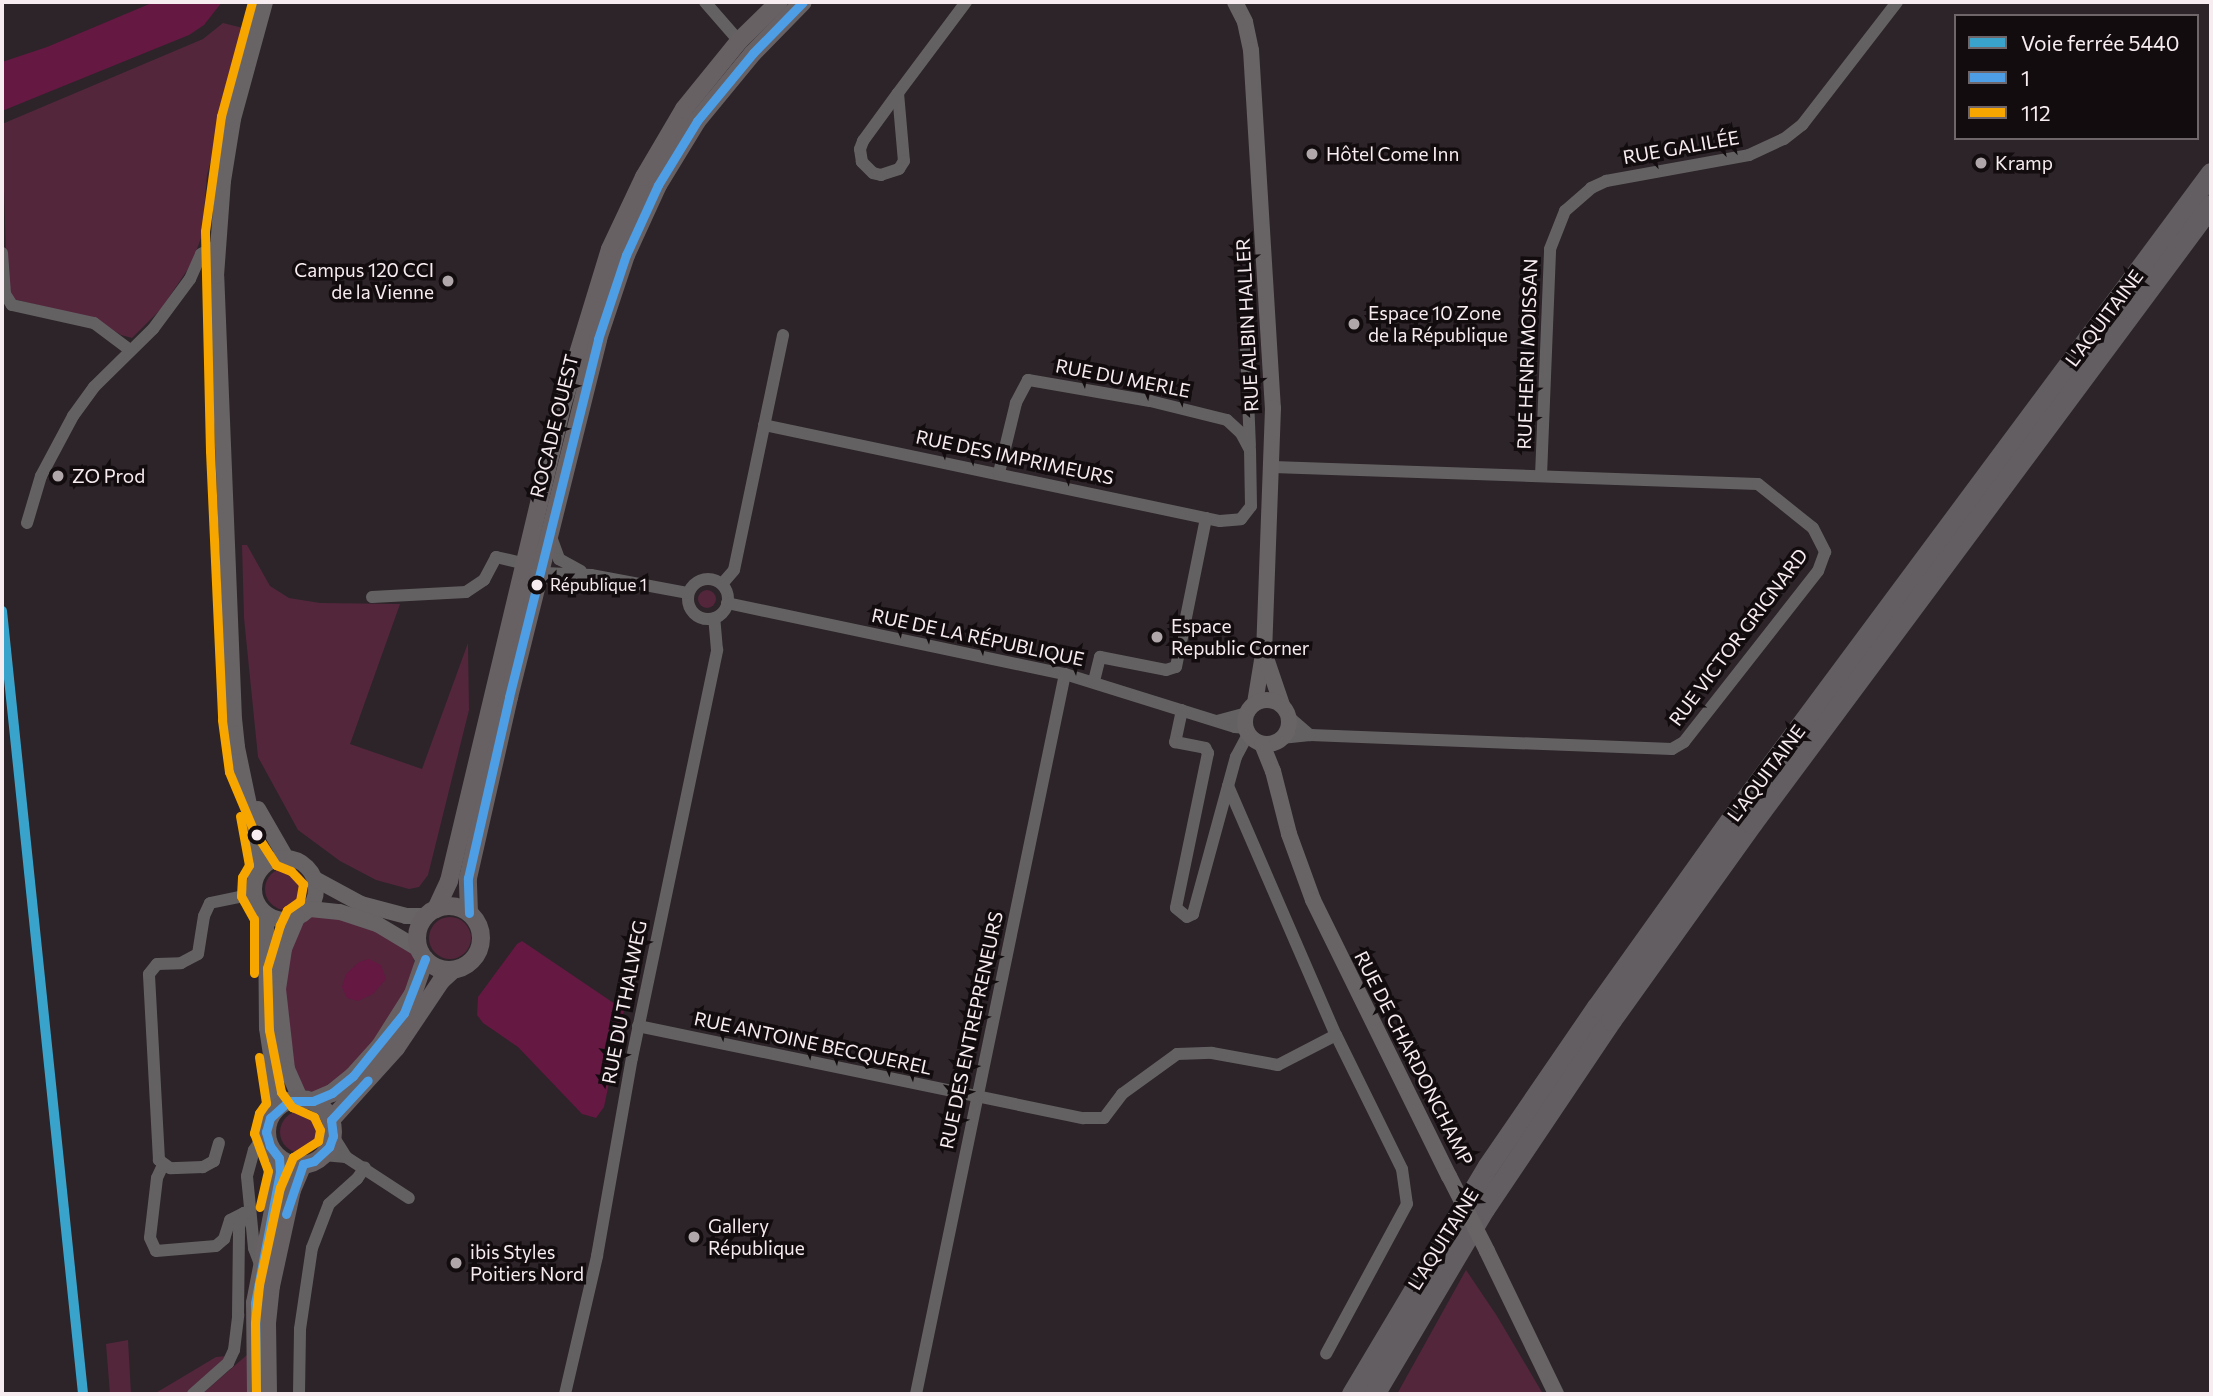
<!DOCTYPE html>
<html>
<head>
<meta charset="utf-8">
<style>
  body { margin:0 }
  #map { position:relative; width:2213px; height:1396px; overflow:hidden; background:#2c2428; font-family:Commissioner,sans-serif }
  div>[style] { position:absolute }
  .green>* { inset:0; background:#53263c }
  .round { border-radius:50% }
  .water>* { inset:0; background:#641842 }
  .street>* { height:12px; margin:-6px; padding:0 6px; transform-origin:6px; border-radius:6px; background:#646163 }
  .street>.ring { margin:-6px; padding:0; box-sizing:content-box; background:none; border:12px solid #646163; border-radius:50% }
  .secondary>* { height:16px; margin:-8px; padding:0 8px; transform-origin:8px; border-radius:8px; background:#686365 }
  .secondary>.ring { margin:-8px; padding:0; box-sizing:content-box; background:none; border:16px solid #686365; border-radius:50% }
  .primary>* { height:18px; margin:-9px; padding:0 9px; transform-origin:9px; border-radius:9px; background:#676164 }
  .primary>.ring { margin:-9px; padding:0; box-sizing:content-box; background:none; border:18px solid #676164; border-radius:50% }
  .highway>* { height:21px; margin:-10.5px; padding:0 10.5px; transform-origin:10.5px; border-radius:10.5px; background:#635e61 }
  .secondary-bridge>* { height:16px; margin:-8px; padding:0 8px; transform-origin:8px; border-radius:8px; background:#686365 }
  .bus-1>* { height:9px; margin:-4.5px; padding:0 4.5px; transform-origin:4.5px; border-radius:4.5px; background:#4d9ee5 }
  .bus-2>* { height:9px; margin:-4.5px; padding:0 4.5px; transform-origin:4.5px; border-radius:4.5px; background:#f7a600 }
  .rail-1>* { height:10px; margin:-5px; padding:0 5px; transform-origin:5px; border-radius:5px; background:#3aa3cb }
  .dots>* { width:19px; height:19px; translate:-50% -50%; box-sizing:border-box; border:4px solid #130c0f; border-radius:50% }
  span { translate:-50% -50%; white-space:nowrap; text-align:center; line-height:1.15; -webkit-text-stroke:7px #130c0f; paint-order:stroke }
  .bus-label { font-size:17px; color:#f7edf1 }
  .left { translate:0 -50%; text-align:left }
  .street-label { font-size:19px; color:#f7edf1 }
  .poi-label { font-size:19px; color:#f7edf1 }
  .right { translate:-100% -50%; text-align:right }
  .frame { position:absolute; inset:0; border:4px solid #f7edf1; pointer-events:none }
  .legend { position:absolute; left:1954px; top:14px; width:245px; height:126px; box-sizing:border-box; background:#130c0f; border:2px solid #6e6669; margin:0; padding:9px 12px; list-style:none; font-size:21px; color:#f7edf1 }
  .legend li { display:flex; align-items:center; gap:14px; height:35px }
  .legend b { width:35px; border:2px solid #6e6669 }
</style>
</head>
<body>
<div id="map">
  <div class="green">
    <div style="clip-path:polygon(223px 23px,247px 29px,207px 175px,202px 235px,192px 263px,161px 309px,132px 338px,121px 335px,96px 319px,13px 299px,7px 288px,2px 124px,203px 39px)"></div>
    <div style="clip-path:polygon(242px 545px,247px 545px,270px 586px,289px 598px,320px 603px,400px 604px,350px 744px,422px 769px,468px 643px,469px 710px,428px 875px,419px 887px,409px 889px,376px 880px,340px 861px,298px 830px,258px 757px,244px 618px)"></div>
    <div class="round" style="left:698px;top:590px;width:18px;height:18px"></div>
    <div class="round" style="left:265px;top:868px;width:42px;height:42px"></div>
    <div style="clip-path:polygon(311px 916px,350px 920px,410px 947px,417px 970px,399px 1010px,347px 1073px,317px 1093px,301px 1089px,293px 1069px,284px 991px,287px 956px,303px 921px)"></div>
    <div class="round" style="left:429px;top:917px;width:42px;height:42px"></div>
    <div class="round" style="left:280px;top:1111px;width:42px;height:42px"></div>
    <div style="clip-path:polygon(1466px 1270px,1497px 1316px,1543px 1394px,1397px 1394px)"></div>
    <div style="clip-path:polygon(128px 1340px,131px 1394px,110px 1394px,106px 1344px)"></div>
    <div style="clip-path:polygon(248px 1354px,249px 1394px,202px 1394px)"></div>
    <div style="clip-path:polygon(227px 1356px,187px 1394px,154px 1394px,216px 1357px)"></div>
  </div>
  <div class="water">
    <div style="clip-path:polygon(154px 2px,222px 2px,204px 25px,189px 35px,2px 111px,2px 62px,47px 47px)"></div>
    <div style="clip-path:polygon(522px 941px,624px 1010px,604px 1107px,596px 1118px,582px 1114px,518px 1047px,483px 1023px,477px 1015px,478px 997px,517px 944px)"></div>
    <div style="clip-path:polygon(369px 959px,381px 965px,386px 979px,373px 994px,358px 1001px,347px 998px,342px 987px,346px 974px,359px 962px)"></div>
  </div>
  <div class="street">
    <div style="left:705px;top:2px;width:52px;rotate:48.9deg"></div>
    <div style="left:898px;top:93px;width:68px;rotate:85deg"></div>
    <div style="left:904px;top:161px;width:9px;rotate:122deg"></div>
    <div style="left:899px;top:169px;width:19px;rotate:162deg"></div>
    <div style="left:881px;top:175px;width:8px;rotate:-166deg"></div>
    <div style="left:873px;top:173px;width:16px;rotate:-135deg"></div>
    <div style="left:862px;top:162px;width:13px;rotate:-99deg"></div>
    <div style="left:860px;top:149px;width:9px;rotate:-69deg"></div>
    <div style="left:863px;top:141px;width:59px;rotate:-53.9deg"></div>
    <div style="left:898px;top:93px;width:114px;rotate:-53.2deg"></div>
    <div style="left:2px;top:253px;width:41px;rotate:85.8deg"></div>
    <div style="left:5px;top:294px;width:13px;rotate:58deg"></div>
    <div style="left:12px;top:305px;width:84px;rotate:12.4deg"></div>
    <div style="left:94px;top:323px;width:45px;rotate:36.9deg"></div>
    <div style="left:1245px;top:323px;width:123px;rotate:87.7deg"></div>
    <div style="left:764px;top:425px;width:466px;rotate:11.9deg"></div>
    <div style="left:1220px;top:521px;width:21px;rotate:-5deg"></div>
    <div style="left:1241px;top:519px;width:16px;rotate:-52deg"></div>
    <div style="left:1251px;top:506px;width:56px;rotate:-91deg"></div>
    <div style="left:1250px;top:450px;width:19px;rotate:-118deg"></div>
    <div style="left:1241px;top:433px;width:19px;rotate:-137deg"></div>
    <div style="left:1227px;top:420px;width:79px;rotate:-166.1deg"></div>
    <div style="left:1150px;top:401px;width:124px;rotate:-170.2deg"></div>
    <div style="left:1028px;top:380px;width:26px;rotate:118deg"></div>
    <div style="left:1016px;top:403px;width:72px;rotate:103.7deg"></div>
    <div style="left:1273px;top:467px;width:485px;rotate:2deg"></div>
    <div style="left:1758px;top:484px;width:70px;rotate:38.7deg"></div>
    <div style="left:1813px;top:528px;width:27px;rotate:63deg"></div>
    <div style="left:1825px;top:552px;width:20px;rotate:110deg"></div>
    <div style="left:1818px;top:571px;width:217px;rotate:128.1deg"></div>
    <div style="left:1684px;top:742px;width:14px;rotate:150deg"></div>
    <div style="left:1672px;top:749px;width:362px;rotate:-177.8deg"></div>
    <div style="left:1310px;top:735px;width:29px;rotate:174deg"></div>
    <div style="left:1541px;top:476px;width:227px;rotate:-87.7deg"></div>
    <div style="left:1550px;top:249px;width:41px;rotate:-68.5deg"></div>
    <div style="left:1565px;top:211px;width:35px;rotate:-41deg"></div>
    <div style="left:1591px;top:188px;width:17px;rotate:-25deg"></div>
    <div style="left:1606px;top:181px;width:145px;rotate:-10.3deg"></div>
    <div style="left:1749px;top:155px;width:38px;rotate:-25deg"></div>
    <div style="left:1784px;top:139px;width:23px;rotate:-38deg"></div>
    <div style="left:1802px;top:125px;width:155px;rotate:-52.3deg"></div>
    <div style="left:27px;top:523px;width:49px;rotate:-73.4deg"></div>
    <div style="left:41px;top:476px;width:68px;rotate:-61.9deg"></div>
    <div style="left:73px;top:416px;width:36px;rotate:-54deg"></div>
    <div style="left:94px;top:387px;width:83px;rotate:-44.5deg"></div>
    <div style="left:153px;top:329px;width:62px;rotate:-53.5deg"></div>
    <div style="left:190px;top:279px;width:27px;rotate:-66deg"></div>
    <div style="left:201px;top:254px;width:18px;rotate:-29deg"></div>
    <div style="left:550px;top:534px;width:27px;rotate:70deg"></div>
    <div style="left:559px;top:559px;width:25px;rotate:29deg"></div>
    <div class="ring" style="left:688px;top:579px;width:28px;height:28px"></div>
    <div style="left:722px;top:584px;width:18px;rotate:-49deg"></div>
    <div style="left:734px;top:570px;width:240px;rotate:-78.2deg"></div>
    <div style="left:372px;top:597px;width:94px;rotate:-3deg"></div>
    <div style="left:466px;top:592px;width:22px;rotate:-34deg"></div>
    <div style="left:484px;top:580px;width:26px;rotate:-62deg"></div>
    <div style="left:496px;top:557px;width:28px;rotate:13deg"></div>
    <div style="left:523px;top:563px;width:23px;rotate:25deg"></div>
    <div style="left:544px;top:573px;width:47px;rotate:2.4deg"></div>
    <div style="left:591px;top:575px;width:99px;rotate:10.5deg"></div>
    <div style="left:727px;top:603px;width:345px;rotate:11.9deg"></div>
    <div style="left:1065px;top:674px;width:178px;rotate:17.3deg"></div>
    <div style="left:1235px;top:727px;width:11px;rotate:5deg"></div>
    <div style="left:1094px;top:681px;width:25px;rotate:-76deg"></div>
    <div style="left:1100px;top:657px;width:67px;rotate:11.1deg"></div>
    <div style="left:1166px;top:670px;width:10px;rotate:-17deg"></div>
    <div style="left:1176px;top:667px;width:152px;rotate:-78.6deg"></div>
    <div style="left:1182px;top:710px;width:33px;rotate:102deg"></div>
    <div style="left:1175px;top:742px;width:31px;rotate:11deg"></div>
    <div style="left:1205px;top:748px;width:6px;rotate:59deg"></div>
    <div style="left:1208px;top:753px;width:158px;rotate:101.7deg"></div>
    <div style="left:1176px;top:908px;width:14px;rotate:39deg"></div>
    <div style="left:1187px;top:917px;width:7px;rotate:-27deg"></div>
    <div style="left:1193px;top:914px;width:163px;rotate:-74.7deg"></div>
    <div style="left:1236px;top:757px;width:26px;rotate:-62deg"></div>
    <div style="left:1289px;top:717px;width:28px;rotate:41deg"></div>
    <div style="left:1217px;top:721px;width:30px;rotate:-15deg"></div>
    <div style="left:1228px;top:786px;width:271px;rotate:66.6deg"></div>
    <div style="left:1336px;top:1035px;width:149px;rotate:63.8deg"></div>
    <div style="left:1402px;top:1169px;width:35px;rotate:82deg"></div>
    <div style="left:1407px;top:1204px;width:170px;rotate:118.4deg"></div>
    <div style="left:638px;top:1026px;width:455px;rotate:11.7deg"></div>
    <div style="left:1084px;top:1118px;width:20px"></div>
    <div style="left:1104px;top:1118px;width:30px;rotate:-53deg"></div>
    <div style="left:1122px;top:1094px;width:68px;rotate:-36deg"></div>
    <div style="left:1177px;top:1054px;width:35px;rotate:-2deg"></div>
    <div style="left:1212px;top:1053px;width:67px;rotate:10.3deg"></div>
    <div style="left:1278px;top:1065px;width:65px;rotate:-27.3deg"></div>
    <div style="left:333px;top:1136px;width:25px;rotate:58deg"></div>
    <div style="left:219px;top:1143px;width:19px;rotate:106deg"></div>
    <div style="left:214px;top:1161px;width:13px;rotate:151deg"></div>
    <div style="left:203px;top:1167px;width:33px;rotate:178deg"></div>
    <div style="left:170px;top:1168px;width:14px;rotate:-144deg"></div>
    <div style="left:159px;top:1160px;width:186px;rotate:-93.1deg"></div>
    <div style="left:149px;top:974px;width:13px;rotate:-51deg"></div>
    <div style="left:157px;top:964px;width:24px;rotate:-2deg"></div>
    <div style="left:181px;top:963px;width:19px;rotate:-28deg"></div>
    <div style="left:198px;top:954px;width:38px;rotate:-81deg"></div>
    <div style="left:204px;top:916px;width:14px;rotate:-65deg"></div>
    <div style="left:210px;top:903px;width:44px;rotate:-11.8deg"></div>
    <div style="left:323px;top:1155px;width:23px;rotate:5deg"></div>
    <div style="left:346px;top:1157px;width:75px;rotate:33.1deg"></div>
    <div style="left:163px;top:1165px;width:14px;rotate:115deg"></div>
    <div style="left:157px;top:1178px;width:60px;rotate:96.7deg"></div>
    <div style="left:150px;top:1238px;width:14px;rotate:65deg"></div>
    <div style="left:156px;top:1251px;width:60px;rotate:-4.8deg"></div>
    <div style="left:216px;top:1246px;width:11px;rotate:-41deg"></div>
    <div style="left:224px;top:1239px;width:20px;rotate:-72deg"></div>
    <div style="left:230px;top:1220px;width:16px;rotate:-27deg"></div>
    <div style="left:260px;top:1264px;width:17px;rotate:-111deg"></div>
    <div style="left:254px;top:1248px;width:72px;rotate:-95.6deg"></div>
    <div style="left:247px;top:1176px;width:27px;rotate:-75deg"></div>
    <div style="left:254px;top:1150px;width:22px;rotate:-56deg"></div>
    <div style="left:193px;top:1394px;width:47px;rotate:-41.5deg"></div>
    <div style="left:228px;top:1363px;width:14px;rotate:-65deg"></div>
    <div style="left:234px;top:1350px;width:35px;rotate:-83deg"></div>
    <div style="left:238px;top:1315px;width:88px;rotate:-89.3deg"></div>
    <div style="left:239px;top:1227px;width:15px;rotate:-70deg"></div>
    <div style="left:244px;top:1213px;width:6px;rotate:-9deg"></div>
    <div style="left:299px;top:1394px;width:65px;rotate:-89.1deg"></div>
    <div style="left:300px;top:1329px;width:82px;rotate:-81.6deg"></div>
    <div style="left:312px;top:1248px;width:47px;rotate:-68.9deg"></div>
    <div style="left:329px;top:1204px;width:38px;rotate:-42deg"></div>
    <div style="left:357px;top:1179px;width:14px;rotate:-56deg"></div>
    <div style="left:565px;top:1394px;width:142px;rotate:-76.9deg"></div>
    <div style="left:597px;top:1256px;width:201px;rotate:-80deg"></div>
    <div style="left:632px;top:1058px;width:417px;rotate:-78.2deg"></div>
    <div style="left:717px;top:650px;width:32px;rotate:-95deg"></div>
    <div style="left:916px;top:1394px;width:735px;rotate:-78.31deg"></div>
  </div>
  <div class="secondary">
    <div style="left:1235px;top:2px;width:22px;rotate:63deg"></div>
    <div style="left:1245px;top:22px;width:29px;rotate:78deg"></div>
    <div style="left:1251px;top:50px;width:359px;rotate:86.5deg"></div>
    <div style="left:1273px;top:408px;width:240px;rotate:92.1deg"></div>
    <div style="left:1264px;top:648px;width:56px;rotate:99.3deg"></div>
    <div style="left:1266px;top:658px;width:50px;rotate:71.2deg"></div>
    <div class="ring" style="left:1245px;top:700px;width:28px;height:28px"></div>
    <div style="left:1262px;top:744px;width:29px;rotate:68deg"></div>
    <div style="left:1273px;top:771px;width:65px;rotate:75.7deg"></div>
    <div style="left:1289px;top:834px;width:70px;rotate:70deg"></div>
    <div style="left:1313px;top:900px;width:308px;rotate:63.8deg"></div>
    <div style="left:258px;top:809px;width:54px;rotate:60.1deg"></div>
    <div class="ring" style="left:254px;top:858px;width:46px;height:46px"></div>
    <div style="left:262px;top:867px;width:123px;rotate:-101.8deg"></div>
    <div style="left:237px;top:747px;width:28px;rotate:-96deg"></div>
    <div style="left:234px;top:719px;width:443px;rotate:-92.3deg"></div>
    <div style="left:216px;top:276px;width:95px;rotate:-85.8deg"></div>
    <div style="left:223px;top:181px;width:63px;rotate:-80.8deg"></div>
    <div style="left:233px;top:119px;width:121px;rotate:-74.7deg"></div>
    <div style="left:315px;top:879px;width:52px;rotate:28.5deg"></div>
    <div style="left:361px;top:904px;width:47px;rotate:14.9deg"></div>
    <div style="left:406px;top:916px;width:20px"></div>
    <div style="left:310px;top:909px;width:30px;rotate:6deg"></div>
    <div style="left:340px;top:912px;width:39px;rotate:18deg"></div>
    <div style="left:377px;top:924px;width:49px;rotate:30.8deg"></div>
    <div style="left:266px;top:915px;width:113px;rotate:89.5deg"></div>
    <div style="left:267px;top:1028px;width:80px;rotate:81.4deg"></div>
    <div style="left:297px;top:918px;width:34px;rotate:113deg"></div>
    <div style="left:284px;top:949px;width:40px;rotate:98.5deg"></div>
    <div style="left:278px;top:989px;width:81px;rotate:83.6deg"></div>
    <div style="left:287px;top:1069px;width:32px;rotate:66deg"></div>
    <div style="left:1487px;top:1251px;width:159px;rotate:64.2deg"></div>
  </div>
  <div class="primary">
    <div class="ring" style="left:417px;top:906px;width:46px;height:46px"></div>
    <div style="left:436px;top:909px;width:31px;rotate:-65deg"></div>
    <div style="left:449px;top:881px;width:488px;rotate:-76.6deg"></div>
    <div style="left:562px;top:406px;width:164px;rotate:-73deg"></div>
    <div style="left:610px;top:249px;width:80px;rotate:-64.7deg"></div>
    <div style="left:644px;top:177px;width:79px;rotate:-59.5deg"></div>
    <div style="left:684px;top:109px;width:87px;rotate:-51deg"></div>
    <div style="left:739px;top:41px;width:56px;rotate:-44.3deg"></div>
    <div style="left:469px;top:913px;width:35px;rotate:-92deg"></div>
    <div style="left:468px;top:878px;width:186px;rotate:-77.2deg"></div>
    <div style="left:509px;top:697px;width:369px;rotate:-76deg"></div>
    <div style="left:598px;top:339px;width:89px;rotate:-71.6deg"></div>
    <div style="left:626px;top:255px;width:77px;rotate:-65.4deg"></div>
    <div style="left:658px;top:185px;width:75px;rotate:-58.6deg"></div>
    <div style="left:697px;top:121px;width:88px;rotate:-50.5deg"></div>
    <div style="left:753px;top:53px;width:71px;rotate:-45.6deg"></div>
    <div class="ring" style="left:267px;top:1099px;width:48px;height:48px"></div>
    <div style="left:313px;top:1101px;width:21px;rotate:-23deg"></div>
    <div style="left:332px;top:1093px;width:27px;rotate:-39deg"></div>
    <div style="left:353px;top:1076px;width:40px;rotate:-48deg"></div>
    <div style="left:380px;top:1046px;width:62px;rotate:-57.6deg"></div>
    <div style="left:413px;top:994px;width:37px;rotate:-71deg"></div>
    <div style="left:331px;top:1120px;width:97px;rotate:-47.9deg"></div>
    <div style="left:396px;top:1048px;width:81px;rotate:-56.1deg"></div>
    <div style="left:441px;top:981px;width:16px;rotate:-43deg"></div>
    <div style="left:256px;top:1394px;width:91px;rotate:-90.6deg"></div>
    <div style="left:255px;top:1303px;width:125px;rotate:-79deg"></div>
    <div style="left:279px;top:1180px;width:22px;rotate:-90deg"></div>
    <div style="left:268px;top:1394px;width:71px;rotate:-90.8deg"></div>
    <div style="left:267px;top:1323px;width:37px;rotate:-84deg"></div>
    <div style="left:271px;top:1286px;width:98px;rotate:-77.7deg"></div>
    <div style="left:292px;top:1190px;width:28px;rotate:-67deg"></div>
  </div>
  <div class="highway">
    <div style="left:1352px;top:1394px;width:265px;rotate:-59.2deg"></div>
    <div style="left:1488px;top:1166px;width:193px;rotate:-55.6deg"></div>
    <div style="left:1597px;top:1007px;width:241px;rotate:-54.5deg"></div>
    <div style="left:1737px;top:811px;width:795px;rotate:-53.39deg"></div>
    <div style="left:1374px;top:1394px;width:215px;rotate:-59.3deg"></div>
    <div style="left:1484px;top:1209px;width:228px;rotate:-56.1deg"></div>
    <div style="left:1611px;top:1020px;width:242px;rotate:-54.4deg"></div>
    <div style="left:1752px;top:823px;width:770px;rotate:-53.4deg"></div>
  </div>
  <div class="secondary-bridge">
    <div style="left:1449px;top:1176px;width:84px;rotate:63.1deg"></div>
  </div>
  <div class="bus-1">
    <div style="left:469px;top:913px;width:35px;rotate:-92deg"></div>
    <div style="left:468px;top:878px;width:186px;rotate:-77.2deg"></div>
    <div style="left:509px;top:697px;width:369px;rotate:-76deg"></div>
    <div style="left:598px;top:339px;width:89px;rotate:-71.6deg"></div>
    <div style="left:626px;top:255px;width:77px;rotate:-65.4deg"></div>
    <div style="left:658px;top:185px;width:75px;rotate:-58.6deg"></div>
    <div style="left:697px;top:121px;width:88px;rotate:-50.5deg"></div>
    <div style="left:753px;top:53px;width:71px;rotate:-45.6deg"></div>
    <div style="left:286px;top:1214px;width:53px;rotate:-71.2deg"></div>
    <div style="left:303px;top:1164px;width:11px;rotate:-15deg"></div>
    <div style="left:314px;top:1161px;width:21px;rotate:-43deg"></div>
    <div style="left:329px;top:1147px;width:12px;rotate:-70deg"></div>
    <div style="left:333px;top:1136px;width:16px;rotate:-97deg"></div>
    <div style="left:331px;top:1120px;width:54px;rotate:-47.2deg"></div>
    <div style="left:256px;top:1394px;width:91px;rotate:-90.6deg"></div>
    <div style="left:255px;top:1303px;width:133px;rotate:-79.2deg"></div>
    <div style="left:280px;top:1172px;width:14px;rotate:-94deg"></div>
    <div style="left:279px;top:1158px;width:15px;rotate:-127deg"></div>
    <div style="left:270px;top:1146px;width:15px;rotate:-106deg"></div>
    <div style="left:266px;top:1132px;width:15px;rotate:-74deg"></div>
    <div style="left:270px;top:1118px;width:25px;rotate:-42deg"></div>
    <div style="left:289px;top:1101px;width:24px"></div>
    <div style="left:313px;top:1101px;width:21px;rotate:-23deg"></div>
    <div style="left:332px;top:1093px;width:27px;rotate:-39deg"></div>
    <div style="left:353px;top:1076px;width:81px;rotate:-51deg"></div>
    <div style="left:404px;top:1013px;width:58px;rotate:-68.7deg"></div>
  </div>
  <div class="bus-2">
    <div style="left:252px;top:2px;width:118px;rotate:105.2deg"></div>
    <div style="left:221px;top:116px;width:116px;rotate:97.9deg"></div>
    <div style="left:205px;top:231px;width:220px;rotate:88.7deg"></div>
    <div style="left:210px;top:451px;width:269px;rotate:87.4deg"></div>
    <div style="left:222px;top:720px;width:52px;rotate:82.3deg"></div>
    <div style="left:229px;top:772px;width:62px;rotate:67.2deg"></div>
    <div style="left:253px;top:829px;width:43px;rotate:57.4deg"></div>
    <div style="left:276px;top:865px;width:16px;rotate:22deg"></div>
    <div style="left:291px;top:871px;width:18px;rotate:47deg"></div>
    <div style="left:303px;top:884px;width:17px;rotate:100deg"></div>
    <div style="left:300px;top:901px;width:16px;rotate:145deg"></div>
    <div style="left:287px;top:910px;width:17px;rotate:115deg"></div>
    <div style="left:280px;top:925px;width:45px;rotate:106.8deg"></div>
    <div style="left:267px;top:968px;width:62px;rotate:88.2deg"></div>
    <div style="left:269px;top:1030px;width:63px;rotate:79deg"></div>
    <div style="left:281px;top:1092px;width:19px;rotate:54deg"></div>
    <div style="left:292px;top:1107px;width:24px;rotate:24deg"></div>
    <div style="left:314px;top:1117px;width:14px;rotate:65deg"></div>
    <div style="left:320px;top:1130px;width:11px;rotate:100deg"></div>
    <div style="left:318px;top:1141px;width:30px;rotate:147deg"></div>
    <div style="left:293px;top:1157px;width:33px;rotate:113deg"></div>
    <div style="left:280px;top:1187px;width:100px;rotate:102.1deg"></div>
    <div style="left:259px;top:1285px;width:38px;rotate:96deg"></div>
    <div style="left:255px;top:1323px;width:71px;rotate:89.2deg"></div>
    <div style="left:240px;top:816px;width:50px;rotate:79.6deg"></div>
    <div style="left:249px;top:865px;width:14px;rotate:120deg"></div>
    <div style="left:242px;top:877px;width:19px;rotate:93deg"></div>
    <div style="left:241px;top:896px;width:26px;rotate:61deg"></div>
    <div style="left:254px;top:919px;width:54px;rotate:90deg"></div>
    <div style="left:259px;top:1057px;width:47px;rotate:81.3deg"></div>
    <div style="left:266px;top:1103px;width:12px;rotate:125deg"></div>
    <div style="left:259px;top:1113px;width:21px;rotate:104deg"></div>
    <div style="left:254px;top:1133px;width:40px;rotate:69.8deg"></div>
    <div style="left:268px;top:1171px;width:37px;rotate:103deg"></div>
  </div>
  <div class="rail-1">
    <div style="left:2px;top:611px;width:787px;rotate:84.09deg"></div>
  </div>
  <div class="dots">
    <div style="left:1312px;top:154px;background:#b0a7ab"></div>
    <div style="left:1981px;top:163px;background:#b0a7ab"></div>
    <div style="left:448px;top:281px;background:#b0a7ab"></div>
    <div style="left:1354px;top:324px;background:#b0a7ab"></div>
    <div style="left:58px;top:476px;background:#b0a7ab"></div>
    <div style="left:537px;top:585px;background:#f7edf1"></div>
    <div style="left:1157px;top:637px;background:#b0a7ab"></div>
    <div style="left:257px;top:835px;background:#f7edf1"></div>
    <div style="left:694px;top:1237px;background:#b0a7ab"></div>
    <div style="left:456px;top:1263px;background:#b0a7ab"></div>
  </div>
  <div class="bus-label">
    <span class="left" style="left:550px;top:585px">République 1</span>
  </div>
  <div class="street-label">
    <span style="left:1681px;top:147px;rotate:-10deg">RUE GALILÉE</span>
    <span style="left:2104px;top:318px;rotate:-53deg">L'AQUITAINE</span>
    <span style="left:1247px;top:325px;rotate:-93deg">RUE ALBIN HALLER</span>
    <span style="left:1527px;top:354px;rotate:-88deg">RUE HENRI MOISSAN</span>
    <span style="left:1123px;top:378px;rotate:11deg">RUE DU MERLE</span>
    <span style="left:554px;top:426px;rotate:-76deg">ROCADE OUEST</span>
    <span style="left:1015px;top:457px;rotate:12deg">RUE DES IMPRIMEURS</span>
    <span style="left:978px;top:637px;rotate:12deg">RUE DE LA RÉPUBLIQUE</span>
    <span style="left:1738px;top:637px;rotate:-53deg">RUE VICTOR GRIGNARD</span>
    <span style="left:1766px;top:773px;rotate:-53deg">L'AQUITAINE</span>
    <span style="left:624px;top:1002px;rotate:-79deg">RUE DU THALWEG</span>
    <span style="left:971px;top:1030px;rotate:-78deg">RUE DES ENTREPRENEURS</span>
    <span style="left:813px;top:1043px;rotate:12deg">RUE ANTOINE BECQUEREL</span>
    <span style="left:1414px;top:1058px;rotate:63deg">RUE DE CHARDONCHAMP</span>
    <span style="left:1443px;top:1239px;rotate:-58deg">L'AQUITAINE</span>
  </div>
  <div class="poi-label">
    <span class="left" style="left:1326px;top:154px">Hôtel Come Inn</span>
    <span class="left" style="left:1995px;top:163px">Kramp</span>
    <span class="right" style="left:434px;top:281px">Campus 120 CCI<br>de la Vienne</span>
    <span class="left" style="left:1368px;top:324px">Espace 10 Zone<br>de la République</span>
    <span class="left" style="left:72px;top:476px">ZO Prod</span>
    <span class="left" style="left:1171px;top:637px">Espace<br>Republic Corner</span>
    <span class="left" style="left:708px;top:1237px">Gallery<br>République</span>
    <span class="left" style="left:470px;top:1263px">ibis Styles<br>Poitiers Nord</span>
  </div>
  <div class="frame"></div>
  <ul class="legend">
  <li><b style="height:9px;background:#3aa3cb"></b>Voie ferrée 5440</li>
  <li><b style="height:9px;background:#4d9ee5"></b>1</li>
  <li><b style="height:9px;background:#f7a600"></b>112</li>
  </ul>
</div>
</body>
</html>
